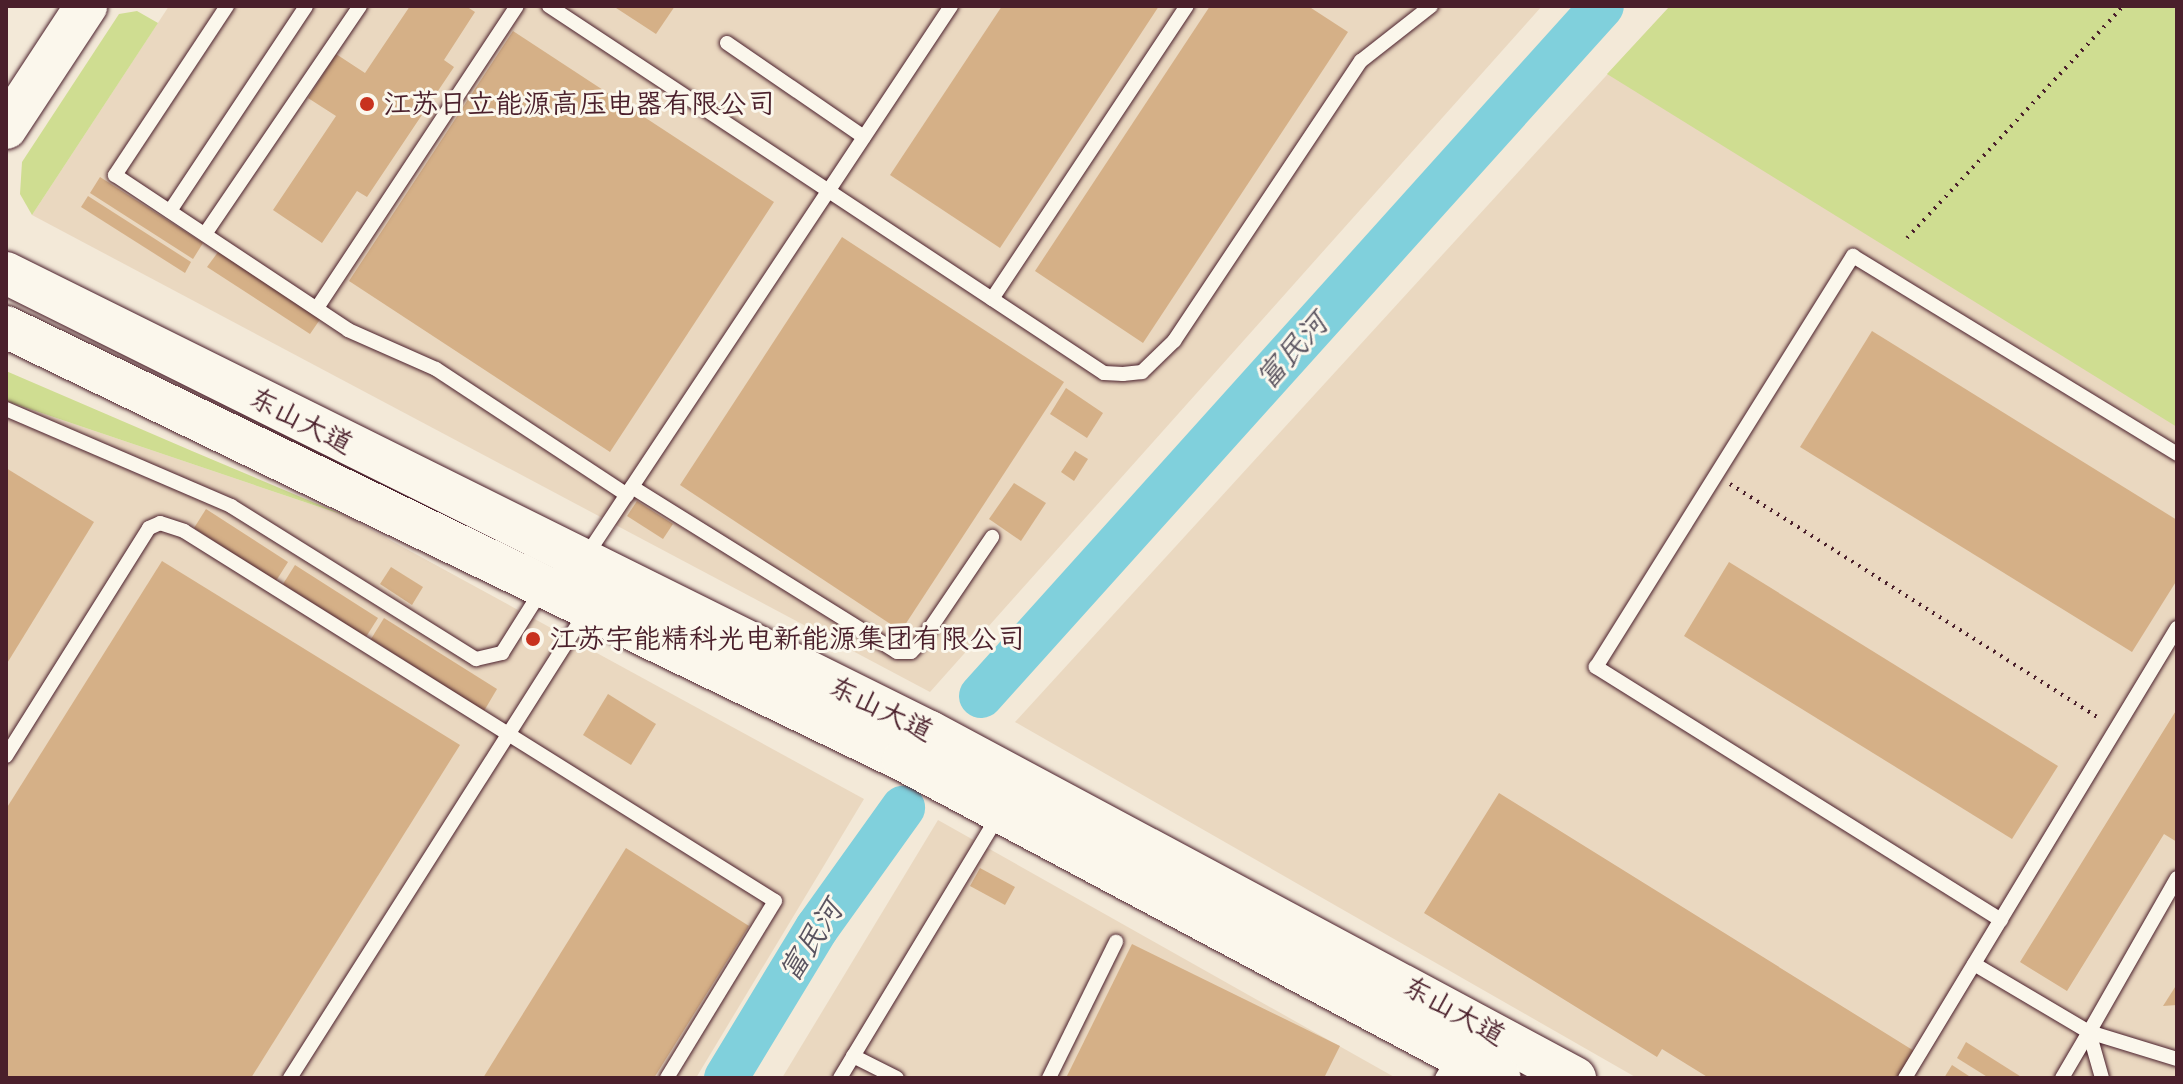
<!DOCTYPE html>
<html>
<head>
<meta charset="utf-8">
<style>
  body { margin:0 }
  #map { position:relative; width:2183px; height:1084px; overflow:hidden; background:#f3e9d8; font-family:Sriracha,"LXGW WenKai TC",sans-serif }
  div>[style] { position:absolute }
  .built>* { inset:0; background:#ead8c0 }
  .green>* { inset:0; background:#cfdd91 }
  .river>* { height:44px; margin:-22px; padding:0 22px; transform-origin:22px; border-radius:22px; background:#80d0dc }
  .building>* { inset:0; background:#d5b087 }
  .path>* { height:4px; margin-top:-2px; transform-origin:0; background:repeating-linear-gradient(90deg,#4a1f2b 0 2px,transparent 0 8px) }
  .roads { filter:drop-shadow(0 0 2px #4a1f2b) drop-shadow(0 0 2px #4a1f2b) }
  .service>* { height:14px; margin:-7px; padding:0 7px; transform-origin:7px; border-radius:7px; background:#fbf7ec }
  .secondary>* { height:42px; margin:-21px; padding:0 21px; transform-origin:21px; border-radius:21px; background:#fbf7ec }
  .dots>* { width:22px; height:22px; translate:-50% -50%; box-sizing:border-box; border:4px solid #fbf7ec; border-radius:50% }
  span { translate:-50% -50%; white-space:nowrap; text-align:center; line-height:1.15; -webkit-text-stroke:6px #fbf7ec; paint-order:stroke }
  .poi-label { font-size:28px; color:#4a1f2b }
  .left { translate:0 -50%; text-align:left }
  .street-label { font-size:28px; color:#4a1f2b }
  .water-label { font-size:30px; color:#5a5460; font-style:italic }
  .frame { position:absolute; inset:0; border:8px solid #4a1f2b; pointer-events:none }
</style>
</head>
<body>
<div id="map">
  <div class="built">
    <div style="clip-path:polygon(169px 6px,1542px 6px,930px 692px,32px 215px)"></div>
    <div style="clip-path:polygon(1670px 6px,2177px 6px,2177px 1078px,1637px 1078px,1015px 722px)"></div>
    <div style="clip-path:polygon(6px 401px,346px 516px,864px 799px,696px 1078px,6px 1078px)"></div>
    <div style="clip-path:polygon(938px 820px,1396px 1078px,782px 1078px)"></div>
  </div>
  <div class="green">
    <div style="clip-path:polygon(1670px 6px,2177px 6px,2177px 427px,1607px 74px)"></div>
    <div style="clip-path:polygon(137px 11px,158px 23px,32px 215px,20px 194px,22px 162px,119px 14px)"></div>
    <div style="clip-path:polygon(6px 371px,192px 451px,346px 516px,6px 401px)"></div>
  </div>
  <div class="river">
    <div style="left:981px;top:696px;width:928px;rotate:-48.01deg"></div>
    <div style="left:726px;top:1078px;width:175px;rotate:-58.8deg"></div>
    <div style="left:817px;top:928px;width:148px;rotate:-54.4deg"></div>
  </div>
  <div class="building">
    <div style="clip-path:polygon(410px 6px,466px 6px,475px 12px,444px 60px,454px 67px,367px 197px,357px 191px,322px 243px,273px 210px,336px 116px,308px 98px,336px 54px,365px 73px)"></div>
    <div style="clip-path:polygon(613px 6px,675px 6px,656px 34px)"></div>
    <div style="clip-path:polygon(1002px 6px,1159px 6px,1000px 248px,890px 175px)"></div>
    <div style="clip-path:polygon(1210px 6px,1308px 6px,1348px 32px,1143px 343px,1035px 271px)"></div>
    <div style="clip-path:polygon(513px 31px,774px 202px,610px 452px,349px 281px)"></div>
    <div style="clip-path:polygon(100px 177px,203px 243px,193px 259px,90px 193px)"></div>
    <div style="clip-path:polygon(88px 196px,191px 262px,185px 273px,81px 207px)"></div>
    <div style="clip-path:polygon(842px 237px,1064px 382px,901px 631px,680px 485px)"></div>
    <div style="clip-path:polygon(218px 252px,321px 318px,310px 334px,207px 267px)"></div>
    <div style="clip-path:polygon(1872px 331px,2177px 520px,2177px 580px,2132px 652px,1800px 447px)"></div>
    <div style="clip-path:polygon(1066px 388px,1103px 413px,1087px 438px,1050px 414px)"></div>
    <div style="clip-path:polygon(1075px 451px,1088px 459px,1074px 481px,1061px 472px)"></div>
    <div style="clip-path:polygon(6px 468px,94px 522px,6px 665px)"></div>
    <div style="clip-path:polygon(1014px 483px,1046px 503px,1021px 541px,989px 519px)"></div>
    <div style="clip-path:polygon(637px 501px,673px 524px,663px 539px,627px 516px)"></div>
    <div style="clip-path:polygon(206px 509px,288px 562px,276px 581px,194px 528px)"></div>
    <div style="clip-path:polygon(162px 561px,460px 745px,251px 1078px,6px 1078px,6px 809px)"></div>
    <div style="clip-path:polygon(1729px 562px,2058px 766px,2012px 839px,1684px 636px)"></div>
    <div style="clip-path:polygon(295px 565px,378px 618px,366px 637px,283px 584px)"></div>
    <div style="clip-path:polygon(391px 567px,423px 587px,412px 605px,380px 584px)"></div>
    <div style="clip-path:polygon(384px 618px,497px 689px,484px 711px,371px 639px)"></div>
    <div style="clip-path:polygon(608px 694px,656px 724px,631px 765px,583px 735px)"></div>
    <div style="clip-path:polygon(2177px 709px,2177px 842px,2164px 834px,2067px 991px,2020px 962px)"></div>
    <div style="clip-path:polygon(1499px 793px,1919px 1054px,1905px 1078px,1709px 1078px,1662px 1049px,1657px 1057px,1424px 913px)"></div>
    <div style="clip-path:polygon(626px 848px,749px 926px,654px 1078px,483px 1078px)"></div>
    <div style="clip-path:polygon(980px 868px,1015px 887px,1005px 905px,970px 886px)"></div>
    <div style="clip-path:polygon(1132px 944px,1340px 1046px,1324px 1078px,1066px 1078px)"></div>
    <div style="clip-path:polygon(2177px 984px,2177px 1005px,2163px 1006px)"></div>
    <div style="clip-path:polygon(1966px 1042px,2023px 1078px,1989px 1078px,1957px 1058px)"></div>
    <div style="clip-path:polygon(1952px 1065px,1972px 1078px,1944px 1078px)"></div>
  </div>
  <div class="path">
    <div style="left:1907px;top:238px;width:317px;rotate:-47deg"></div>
    <div style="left:1730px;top:484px;width:439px;rotate:32.4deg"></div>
  </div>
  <div class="roads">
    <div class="service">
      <div style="left:227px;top:6px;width:203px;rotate:123.5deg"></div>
      <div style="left:115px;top:175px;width:280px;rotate:33.6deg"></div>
      <div style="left:348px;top:330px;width:96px;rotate:23.9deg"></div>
      <div style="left:436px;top:369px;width:229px;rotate:33.4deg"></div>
      <div style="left:549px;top:6px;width:665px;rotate:33.48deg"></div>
      <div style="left:1104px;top:373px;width:19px;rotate:3deg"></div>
      <div style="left:1123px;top:374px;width:19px;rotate:-6deg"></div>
      <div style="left:1142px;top:372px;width:45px;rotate:-44.1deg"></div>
      <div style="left:1174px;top:341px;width:337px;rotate:-56.3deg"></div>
      <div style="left:1361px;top:61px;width:89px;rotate:-38.2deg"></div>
      <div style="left:727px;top:43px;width:166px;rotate:34.5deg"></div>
      <div style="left:170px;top:211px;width:246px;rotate:-56.4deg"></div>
      <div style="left:205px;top:234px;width:276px;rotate:-55.8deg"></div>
      <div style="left:992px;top:299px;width:352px;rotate:-56.4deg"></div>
      <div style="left:317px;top:308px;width:362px;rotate:-56.5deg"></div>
      <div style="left:6px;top:409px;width:245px;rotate:23.3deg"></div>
      <div style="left:231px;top:506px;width:289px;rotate:32deg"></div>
      <div style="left:476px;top:659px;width:27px;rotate:-13deg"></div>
      <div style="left:502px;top:653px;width:73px;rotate:-57.8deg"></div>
      <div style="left:632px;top:487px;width:312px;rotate:31.9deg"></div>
      <div style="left:897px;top:652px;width:14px"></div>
      <div style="left:911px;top:652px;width:14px;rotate:-45deg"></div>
      <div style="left:921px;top:642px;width:127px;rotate:-55.9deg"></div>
      <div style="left:586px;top:556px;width:660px;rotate:-56.43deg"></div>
      <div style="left:6px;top:756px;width:269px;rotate:-57.9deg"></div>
      <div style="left:149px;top:528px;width:12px;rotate:-24deg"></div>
      <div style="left:160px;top:523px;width:25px;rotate:18deg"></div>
      <div style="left:184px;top:531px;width:697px;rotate:32.05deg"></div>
      <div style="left:775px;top:901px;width:207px;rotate:121.4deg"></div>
      <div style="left:2177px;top:878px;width:177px;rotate:119.7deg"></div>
      <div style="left:2089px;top:1032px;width:92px;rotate:17.1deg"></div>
      <div style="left:2001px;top:920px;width:478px;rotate:-148deg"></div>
      <div style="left:1596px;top:667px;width:485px;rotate:-58deg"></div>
      <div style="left:1853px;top:256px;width:380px;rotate:31.4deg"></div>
      <div style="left:1974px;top:964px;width:134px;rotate:30.6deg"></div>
      <div style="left:2089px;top:1032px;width:48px;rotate:74.2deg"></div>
      <div style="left:853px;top:1056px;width:49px;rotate:26.6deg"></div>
      <div style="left:290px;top:1078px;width:552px;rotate:-57.58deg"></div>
      <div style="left:840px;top:1078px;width:308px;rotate:-58.9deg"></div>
      <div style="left:1049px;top:1078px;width:152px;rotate:-63.8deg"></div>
      <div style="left:1442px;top:1078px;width:24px;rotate:-60deg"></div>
      <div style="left:1905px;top:1078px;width:526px;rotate:-58.85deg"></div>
      <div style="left:2062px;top:1078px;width:53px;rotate:-59.6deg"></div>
    </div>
    <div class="secondary">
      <div style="left:6px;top:128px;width:146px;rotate:-56.7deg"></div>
      <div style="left:6px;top:273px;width:1032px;rotate:26.42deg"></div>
      <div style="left:930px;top:732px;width:732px;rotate:28.21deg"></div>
      <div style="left:6px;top:327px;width:996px;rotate:25.77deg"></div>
      <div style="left:903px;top:760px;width:676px;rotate:28.04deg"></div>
    </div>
  </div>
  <div class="dots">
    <div style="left:367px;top:104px;background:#c8321e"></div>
    <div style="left:533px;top:639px;background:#c8321e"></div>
  </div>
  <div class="poi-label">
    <span class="left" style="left:383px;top:104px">江苏日立能源高压电器有限公司</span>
    <span class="left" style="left:549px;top:639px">江苏宇能精科光电新能源集团有限公司</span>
  </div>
  <div class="street-label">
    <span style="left:301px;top:421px;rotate:27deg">东山大道</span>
    <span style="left:881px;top:709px;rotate:26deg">东山大道</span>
    <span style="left:1454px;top:1011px;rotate:29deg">东山大道</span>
  </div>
  <div class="water-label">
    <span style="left:1292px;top:351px;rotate:-48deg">富民河</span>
    <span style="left:811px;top:941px;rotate:-57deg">富民河</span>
  </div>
  <div class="frame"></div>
</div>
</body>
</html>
